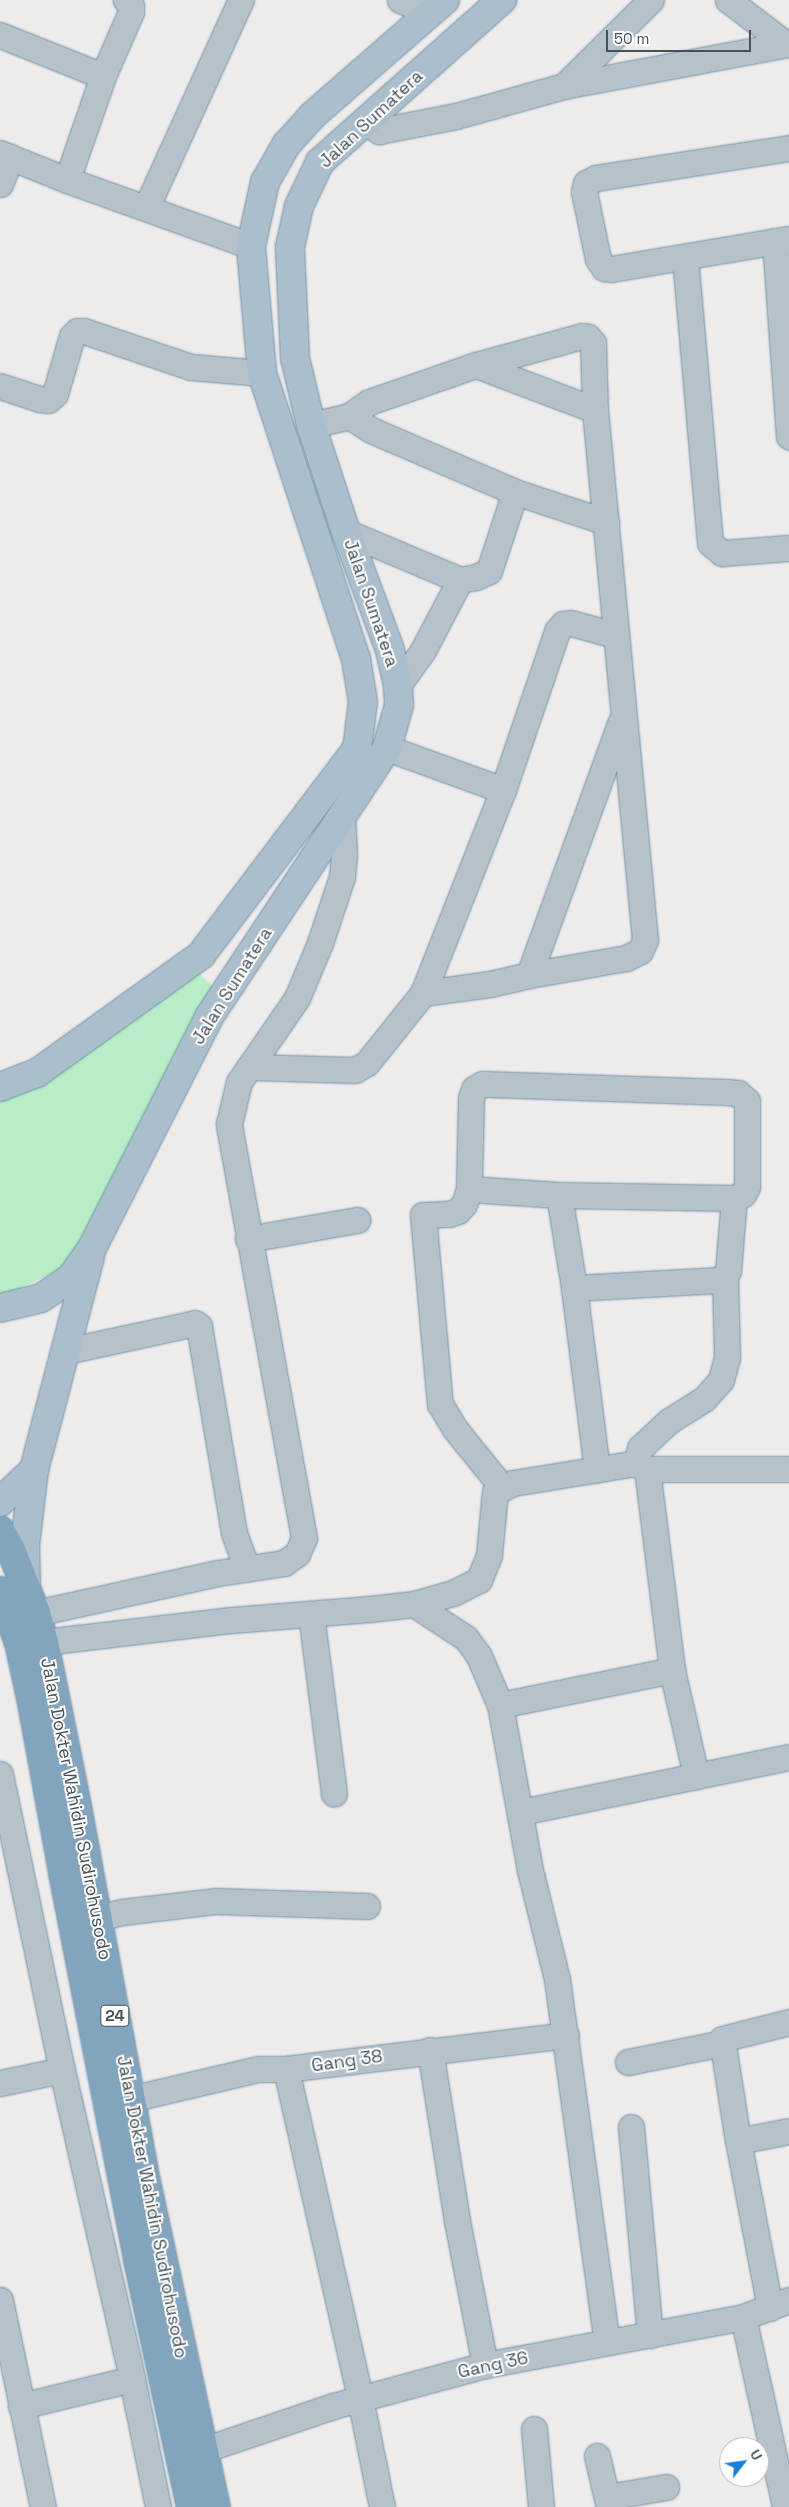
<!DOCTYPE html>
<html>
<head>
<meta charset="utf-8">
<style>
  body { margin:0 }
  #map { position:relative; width:789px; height:2507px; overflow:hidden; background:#eeebeb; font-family:"Space Grotesk",sans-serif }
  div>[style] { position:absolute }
  .green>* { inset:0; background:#b7eec7 }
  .roads { filter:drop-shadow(0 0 1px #6d8fa7) drop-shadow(0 0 1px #6d8fa7) }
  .minor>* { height:25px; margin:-12.5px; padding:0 12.5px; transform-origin:12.5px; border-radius:12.5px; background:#b6c2c9 }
  .major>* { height:28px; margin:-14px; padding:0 14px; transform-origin:14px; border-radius:14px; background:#aabecb }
  .highway>* { height:28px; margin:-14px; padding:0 14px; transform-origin:14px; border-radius:14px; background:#82a4bc }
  span { translate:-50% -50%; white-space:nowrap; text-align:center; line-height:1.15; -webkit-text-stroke:4px #fff; paint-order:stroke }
  .shield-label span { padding:1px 4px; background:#fff; border:1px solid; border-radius:4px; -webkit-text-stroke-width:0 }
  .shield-label { font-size:16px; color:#445159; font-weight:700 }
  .street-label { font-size:18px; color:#445159 }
  .north { position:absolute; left:719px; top:2437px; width:50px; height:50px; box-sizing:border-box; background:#fff; border:1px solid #b4b9bd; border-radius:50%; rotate:60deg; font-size:14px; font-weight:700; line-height:20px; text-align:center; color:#445159 }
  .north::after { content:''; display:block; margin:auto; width:18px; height:22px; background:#1781dc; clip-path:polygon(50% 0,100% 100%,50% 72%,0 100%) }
  .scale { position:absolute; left:606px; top:30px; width:145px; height:22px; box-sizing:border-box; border:2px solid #445159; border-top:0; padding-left:6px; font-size:15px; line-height:18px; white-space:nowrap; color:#445159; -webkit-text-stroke:4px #fff; paint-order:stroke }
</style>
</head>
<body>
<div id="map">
  <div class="green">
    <div style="clip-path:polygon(198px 972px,215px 989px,80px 1241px,63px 1268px,6px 1295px,0 1294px,0 1101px,42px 1084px)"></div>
  </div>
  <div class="roads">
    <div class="minor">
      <div style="left:400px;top:0;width:32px;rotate:22deg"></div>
      <div style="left:728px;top:0;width:73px;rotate:37.2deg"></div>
      <div style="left:0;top:35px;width:111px;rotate:21.7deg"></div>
      <div style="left:564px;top:86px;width:122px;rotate:-44.7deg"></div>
      <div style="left:368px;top:120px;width:16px;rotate:45deg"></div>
      <div style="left:379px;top:131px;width:78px;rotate:-11deg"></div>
      <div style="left:456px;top:116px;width:112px;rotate:-15.5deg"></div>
      <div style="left:564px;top:86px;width:229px;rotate:-10.6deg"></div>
      <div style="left:789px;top:148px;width:195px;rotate:171.2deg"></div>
      <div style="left:596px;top:178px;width:11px;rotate:153deg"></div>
      <div style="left:586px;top:183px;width:9px;rotate:103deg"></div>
      <div style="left:584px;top:192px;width:68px;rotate:78.2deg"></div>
      <div style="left:598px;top:259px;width:11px;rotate:56deg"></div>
      <div style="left:604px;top:268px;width:7px;rotate:8deg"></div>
      <div style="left:611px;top:269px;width:181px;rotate:-9.6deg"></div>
      <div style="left:0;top:153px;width:72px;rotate:21.9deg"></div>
      <div style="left:67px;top:180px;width:195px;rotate:19.7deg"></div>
      <div style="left:67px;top:180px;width:110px;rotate:-70.9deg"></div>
      <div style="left:103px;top:76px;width:70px;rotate:-66.4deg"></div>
      <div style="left:131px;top:12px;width:6px;rotate:-90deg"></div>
      <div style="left:131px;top:6px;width:8px;rotate:-130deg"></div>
      <div style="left:0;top:184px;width:29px;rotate:-68deg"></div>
      <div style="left:146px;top:208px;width:229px;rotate:-65.5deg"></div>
      <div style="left:775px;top:241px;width:196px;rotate:85.9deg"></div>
      <div style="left:685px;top:257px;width:287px;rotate:85deg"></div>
      <div style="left:710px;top:543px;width:16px;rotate:40deg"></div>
      <div style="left:722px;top:553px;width:67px;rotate:-4.3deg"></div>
      <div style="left:476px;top:365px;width:127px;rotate:20.7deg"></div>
      <div style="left:0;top:386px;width:41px;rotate:18.4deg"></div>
      <div style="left:39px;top:399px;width:9px;rotate:6deg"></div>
      <div style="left:48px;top:400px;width:9px;rotate:-41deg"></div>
      <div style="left:55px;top:394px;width:60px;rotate:-73.7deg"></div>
      <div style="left:72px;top:336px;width:7px;rotate:-45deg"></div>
      <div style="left:77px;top:331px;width:7px"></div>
      <div style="left:84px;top:331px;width:113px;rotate:18.6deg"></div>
      <div style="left:191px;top:367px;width:71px;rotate:4.8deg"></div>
      <div style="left:349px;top:416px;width:26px;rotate:32deg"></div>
      <div style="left:371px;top:430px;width:157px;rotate:23.3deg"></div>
      <div style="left:515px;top:492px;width:96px;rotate:18.2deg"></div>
      <div style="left:311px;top:425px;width:39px;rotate:-13deg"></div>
      <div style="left:349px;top:416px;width:24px;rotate:-35deg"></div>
      <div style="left:369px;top:402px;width:113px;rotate:-19.1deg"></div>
      <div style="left:476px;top:365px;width:110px;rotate:-15.3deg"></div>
      <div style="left:582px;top:336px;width:6px;rotate:9deg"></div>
      <div style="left:588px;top:337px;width:8px;rotate:50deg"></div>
      <div style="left:593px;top:343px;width:67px;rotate:88.3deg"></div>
      <div style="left:595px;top:410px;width:532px;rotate:84.61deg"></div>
      <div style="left:645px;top:940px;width:12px;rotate:114deg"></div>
      <div style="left:640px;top:951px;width:16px;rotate:153deg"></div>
      <div style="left:626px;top:958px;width:98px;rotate:170.1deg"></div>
      <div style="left:529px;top:975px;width:40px;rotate:167deg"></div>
      <div style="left:490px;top:984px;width:68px;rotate:172.3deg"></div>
      <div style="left:346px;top:532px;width:124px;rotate:22.8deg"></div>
      <div style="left:460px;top:580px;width:81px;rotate:117.8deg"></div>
      <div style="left:422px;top:652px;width:41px;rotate:126deg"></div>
      <div style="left:460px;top:580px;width:16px;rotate:-11deg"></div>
      <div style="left:476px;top:577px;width:14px;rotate:-25deg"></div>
      <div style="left:489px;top:571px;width:83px;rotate:-71.8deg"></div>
      <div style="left:387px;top:748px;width:123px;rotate:19.9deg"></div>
      <div style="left:529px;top:975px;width:268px;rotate:-70.1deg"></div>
      <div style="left:249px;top:1067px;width:106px;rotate:1.6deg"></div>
      <div style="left:355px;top:1070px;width:14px;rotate:-30deg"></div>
      <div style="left:367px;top:1063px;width:90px;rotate:-51.3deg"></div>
      <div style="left:423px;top:993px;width:218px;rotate:-68.5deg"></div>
      <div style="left:503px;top:790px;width:168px;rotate:-71.2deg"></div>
      <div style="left:557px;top:631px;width:9px;rotate:-49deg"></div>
      <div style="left:563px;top:624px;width:8px;rotate:-7deg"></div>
      <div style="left:571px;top:623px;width:46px;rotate:15.3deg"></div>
      <div style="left:469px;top:1189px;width:90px;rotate:3.8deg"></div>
      <div style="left:559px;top:1195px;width:175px;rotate:1deg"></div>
      <div style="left:734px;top:1198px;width:10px;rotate:-24deg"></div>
      <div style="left:743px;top:1194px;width:8px;rotate:-60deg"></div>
      <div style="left:747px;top:1187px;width:86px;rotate:-90deg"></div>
      <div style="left:747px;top:1101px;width:12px;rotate:-138deg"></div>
      <div style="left:738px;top:1093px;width:11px;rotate:-175deg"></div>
      <div style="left:727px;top:1092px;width:245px;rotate:-178.1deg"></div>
      <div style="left:482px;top:1084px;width:9px;rotate:148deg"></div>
      <div style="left:474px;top:1089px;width:9px;rotate:108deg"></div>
      <div style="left:471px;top:1098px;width:91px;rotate:91.3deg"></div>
      <div style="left:469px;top:1189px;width:16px;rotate:108deg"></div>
      <div style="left:464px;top:1204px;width:9px;rotate:131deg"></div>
      <div style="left:458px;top:1211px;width:10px;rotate:163deg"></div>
      <div style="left:448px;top:1214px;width:25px;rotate:178deg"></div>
      <div style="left:423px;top:1215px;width:190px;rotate:84.9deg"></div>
      <div style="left:440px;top:1404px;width:29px;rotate:59deg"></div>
      <div style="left:455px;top:1429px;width:75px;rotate:51deg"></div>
      <div style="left:559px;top:1195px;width:94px;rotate:80.8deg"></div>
      <div style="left:574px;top:1288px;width:183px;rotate:82.8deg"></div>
      <div style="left:248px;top:1239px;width:111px;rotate:-9.9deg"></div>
      <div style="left:574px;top:1288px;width:145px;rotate:-3.2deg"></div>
      <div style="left:719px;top:1280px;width:7px;rotate:-34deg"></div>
      <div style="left:725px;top:1276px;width:6px;rotate:-59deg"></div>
      <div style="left:728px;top:1271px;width:73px;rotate:-85.3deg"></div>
      <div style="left:66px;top:1351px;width:132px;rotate:-12.2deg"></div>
      <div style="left:195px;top:1323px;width:5px;rotate:37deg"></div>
      <div style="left:199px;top:1326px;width:210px;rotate:80.4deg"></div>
      <div style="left:234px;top:1533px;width:38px;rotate:70deg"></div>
      <div style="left:636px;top:1463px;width:16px;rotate:-75deg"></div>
      <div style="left:640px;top:1448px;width:40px;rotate:-43deg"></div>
      <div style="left:669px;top:1421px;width:41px;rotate:-32.2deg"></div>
      <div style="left:704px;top:1399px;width:25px;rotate:-48deg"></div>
      <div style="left:721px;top:1380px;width:23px;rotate:-75deg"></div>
      <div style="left:727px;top:1358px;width:82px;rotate:-91.4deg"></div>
      <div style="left:647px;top:1469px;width:142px"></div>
      <div style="left:414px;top:1604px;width:62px;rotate:33.2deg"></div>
      <div style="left:466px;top:1638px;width:22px;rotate:54deg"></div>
      <div style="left:479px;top:1656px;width:53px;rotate:66.8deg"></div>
      <div style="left:500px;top:1705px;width:168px;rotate:79.7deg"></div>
      <div style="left:530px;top:1870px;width:112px;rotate:76.1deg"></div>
      <div style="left:557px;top:1979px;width:366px;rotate:82.2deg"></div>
      <div style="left:36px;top:1613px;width:186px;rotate:-12.4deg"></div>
      <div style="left:218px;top:1573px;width:67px;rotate:-8.6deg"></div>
      <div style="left:284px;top:1563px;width:16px;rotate:-35deg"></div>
      <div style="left:297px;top:1554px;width:17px;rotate:-66deg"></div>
      <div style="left:304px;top:1538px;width:421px;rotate:-100.3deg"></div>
      <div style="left:229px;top:1124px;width:43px;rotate:-76.6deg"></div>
      <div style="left:239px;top:1082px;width:102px;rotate:-55.4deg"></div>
      <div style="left:297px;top:998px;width:60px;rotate:-67.3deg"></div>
      <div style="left:320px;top:943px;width:70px;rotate:-71.6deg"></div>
      <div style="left:342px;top:877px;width:23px;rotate:-85deg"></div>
      <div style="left:344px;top:854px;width:37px;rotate:-93deg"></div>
      <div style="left:311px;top:1614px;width:181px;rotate:82.7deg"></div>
      <div style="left:44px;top:1642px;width:189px;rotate:-6.7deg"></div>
      <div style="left:232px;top:1620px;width:138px;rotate:-4.6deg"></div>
      <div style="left:370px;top:1609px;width:44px;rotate:-6.5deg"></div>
      <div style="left:414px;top:1604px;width:41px;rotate:-15.8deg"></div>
      <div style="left:453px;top:1593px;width:29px;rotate:-27deg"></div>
      <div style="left:479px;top:1580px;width:27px;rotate:-68deg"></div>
      <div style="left:489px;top:1555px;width:63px;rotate:-84.6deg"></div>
      <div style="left:495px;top:1492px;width:20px;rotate:-27deg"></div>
      <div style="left:513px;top:1483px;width:125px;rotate:-9.2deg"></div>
      <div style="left:636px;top:1463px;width:13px;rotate:29deg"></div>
      <div style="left:647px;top:1469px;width:203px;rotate:82.9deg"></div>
      <div style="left:672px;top:1670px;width:109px;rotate:77.2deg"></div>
      <div style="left:696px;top:1776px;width:95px;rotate:-11.5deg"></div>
      <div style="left:500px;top:1705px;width:176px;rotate:-11.5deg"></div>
      <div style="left:0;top:1774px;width:302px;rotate:78.2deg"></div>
      <div style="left:62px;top:2070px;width:317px;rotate:77.2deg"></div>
      <div style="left:132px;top:2379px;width:131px;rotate:78.5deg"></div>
      <div style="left:521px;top:1812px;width:179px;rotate:-11.6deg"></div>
      <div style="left:98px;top:1918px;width:25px;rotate:-14deg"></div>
      <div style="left:122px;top:1912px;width:95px;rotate:-6.7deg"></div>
      <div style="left:216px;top:1901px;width:151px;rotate:1.9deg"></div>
      <div style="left:430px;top:2050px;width:173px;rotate:81deg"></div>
      <div style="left:457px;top:2221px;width:147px;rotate:79deg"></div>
      <div style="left:628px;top:2062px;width:97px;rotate:-11.3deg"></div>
      <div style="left:286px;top:2069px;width:337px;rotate:77.3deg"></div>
      <div style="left:360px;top:2398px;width:111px;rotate:78.6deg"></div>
      <div style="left:0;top:2083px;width:63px;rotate:-11.8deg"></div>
      <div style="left:130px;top:2099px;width:131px;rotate:-13.2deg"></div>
      <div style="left:258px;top:2069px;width:28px"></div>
      <div style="left:286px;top:2069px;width:282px;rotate:-6.9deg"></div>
      <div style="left:631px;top:2127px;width:209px;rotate:84.8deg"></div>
      <div style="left:738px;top:2141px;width:52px;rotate:-11.1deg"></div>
      <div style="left:0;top:2300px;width:211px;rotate:78.3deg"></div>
      <div style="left:770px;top:2308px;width:170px;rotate:-100.8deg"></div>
      <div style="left:738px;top:2141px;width:103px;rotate:-98.9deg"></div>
      <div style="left:722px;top:2039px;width:69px;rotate:-14.2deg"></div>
      <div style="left:743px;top:2317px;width:195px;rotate:77.5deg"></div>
      <div style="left:21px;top:2406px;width:114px;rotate:-13.7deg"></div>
      <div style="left:534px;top:2429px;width:78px;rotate:84.9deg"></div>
      <div style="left:203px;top:2450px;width:137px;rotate:-18.7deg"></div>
      <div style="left:333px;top:2406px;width:157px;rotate:-15.1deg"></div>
      <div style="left:485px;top:2365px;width:262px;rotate:-10.5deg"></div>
      <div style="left:743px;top:2317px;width:49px;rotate:-20.3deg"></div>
      <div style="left:597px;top:2456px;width:52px;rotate:76.8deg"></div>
      <div style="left:607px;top:2497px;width:60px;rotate:-9.6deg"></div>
    </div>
    <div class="major">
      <div style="left:0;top:1087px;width:40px;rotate:-21deg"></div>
      <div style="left:37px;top:1073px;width:202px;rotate:-35.7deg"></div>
      <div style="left:201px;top:955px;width:258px;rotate:-52.9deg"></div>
      <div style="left:357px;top:749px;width:47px;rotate:-82.7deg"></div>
      <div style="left:363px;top:702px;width:44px;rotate:-99.2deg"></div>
      <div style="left:356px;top:659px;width:301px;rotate:-108.2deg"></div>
      <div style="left:262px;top:373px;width:127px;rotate:-95deg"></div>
      <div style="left:251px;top:246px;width:66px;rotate:-77.7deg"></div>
      <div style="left:265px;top:182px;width:43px;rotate:-60.4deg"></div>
      <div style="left:286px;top:145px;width:40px;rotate:-48deg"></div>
      <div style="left:313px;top:115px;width:175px;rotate:-41.1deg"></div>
      <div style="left:0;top:1308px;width:42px;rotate:-13.7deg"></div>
      <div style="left:41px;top:1298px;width:36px;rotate:-34deg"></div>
      <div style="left:71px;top:1278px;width:37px;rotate:-55deg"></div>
      <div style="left:92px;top:1248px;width:259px;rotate:-63.1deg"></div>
      <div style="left:209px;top:1017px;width:323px;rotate:-56.5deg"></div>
      <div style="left:387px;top:748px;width:45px;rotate:-74.4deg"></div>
      <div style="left:399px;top:705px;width:20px;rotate:-93deg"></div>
      <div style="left:398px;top:685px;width:36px;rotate:-103deg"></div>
      <div style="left:390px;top:650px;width:126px;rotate:-110.4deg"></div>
      <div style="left:346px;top:532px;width:113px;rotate:-108.1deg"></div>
      <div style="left:311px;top:425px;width:69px;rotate:-103.4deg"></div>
      <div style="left:295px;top:358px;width:111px;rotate:-92.6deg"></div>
      <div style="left:290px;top:247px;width:42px;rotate:-77.6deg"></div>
      <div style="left:299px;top:206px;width:49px;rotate:-64.5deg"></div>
      <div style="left:320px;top:162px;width:244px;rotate:-41.7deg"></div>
      <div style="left:0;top:1502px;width:47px;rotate:-43.3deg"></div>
      <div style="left:26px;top:1586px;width:41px;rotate:-91.4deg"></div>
      <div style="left:25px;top:1545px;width:76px;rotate:-83.2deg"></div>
      <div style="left:34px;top:1470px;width:220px;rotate:-75.3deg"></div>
    </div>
    <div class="highway">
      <div style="left:0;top:1530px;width:23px;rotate:61deg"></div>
      <div style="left:11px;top:1550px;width:68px;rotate:68.4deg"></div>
      <div style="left:36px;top:1613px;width:30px;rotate:75deg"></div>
      <div style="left:44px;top:1642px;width:167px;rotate:78.6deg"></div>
      <div style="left:77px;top:1806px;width:381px;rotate:79.6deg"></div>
      <div style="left:146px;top:2181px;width:333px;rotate:77.9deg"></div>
      <div style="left:0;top:1591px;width:55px;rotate:69.9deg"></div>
      <div style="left:19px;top:1643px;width:56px;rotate:77.7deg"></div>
      <div style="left:31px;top:1698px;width:178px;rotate:79.6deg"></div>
      <div style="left:63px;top:1873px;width:394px;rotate:79deg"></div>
      <div style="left:138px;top:2260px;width:253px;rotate:77.9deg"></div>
    </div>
  </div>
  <div class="shield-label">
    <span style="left:115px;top:2016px">24</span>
  </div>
  <div class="street-label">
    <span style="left:371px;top:119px;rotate:-43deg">Jalan Sumatera</span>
    <span style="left:371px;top:603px;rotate:71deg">Jalan Sumatera</span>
    <span style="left:232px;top:986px;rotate:-58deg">Jalan Sumatera</span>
    <span style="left:76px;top:1809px;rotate:79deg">Jalan Dokter Wahidin Sudirohusodo</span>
    <span style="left:347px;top:2061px;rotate:-8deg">Gang 38</span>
    <span style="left:152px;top:2207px;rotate:79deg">Jalan Dokter Wahidin Sudirohusodo</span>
    <span style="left:493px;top:2365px;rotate:-12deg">Gang 36</span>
  </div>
  <div class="north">U</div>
  <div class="scale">50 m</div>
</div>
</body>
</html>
